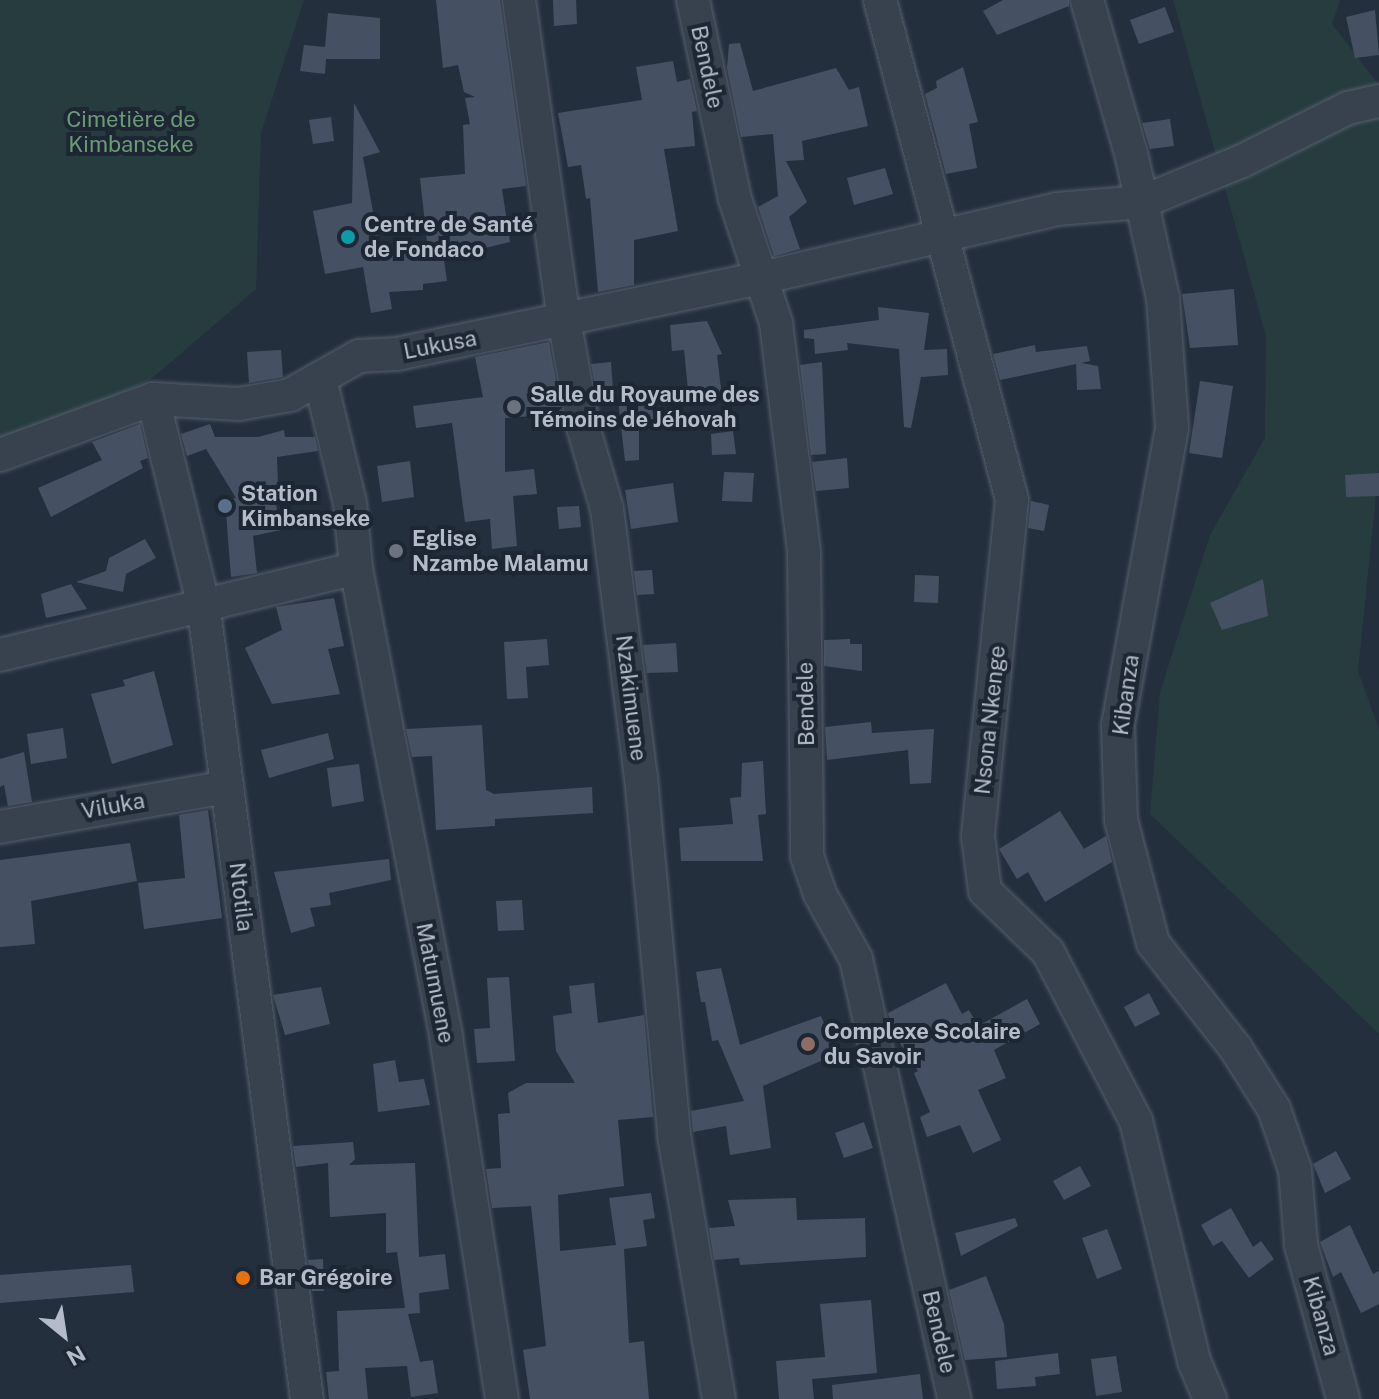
<!DOCTYPE html>
<html>
<head>
<meta charset="utf-8">
<style>
  body { margin:0 }
  #map { position:relative; width:1379px; height:1399px; overflow:hidden; background:#242f3e; font-family:"Public Sans",sans-serif }
  div>[style] { position:absolute }
  .green>* { inset:0; background:#263c3f }
  .building>* { inset:0; background:#455162 }
  .roads { filter:drop-shadow(0 0 2px #565f6c) drop-shadow(0 0 2px #565f6c) }
  .street>* { height:32px; margin:-16px; padding:0 16px; transform-origin:16px; border-radius:16px; background:#38414e }
  .dots>* { width:22px; height:22px; translate:-50% -50%; box-sizing:border-box; border:4px solid #1d2633; border-radius:50% }
  span { translate:-50% -50%; white-space:nowrap; text-align:center; line-height:1.15; -webkit-text-stroke:8px #1d2633; paint-order:stroke }
  .street-label { font-size:22px; color:#b4bcc9 }
  .park-label { font-size:22px; color:#6b9a76 }
  .poi-label { font-size:22px; color:#b4bcc9; font-weight:700 }
  .left { translate:0 -50%; text-align:left }
  .north { position:absolute; left:24px; top:1295px; width:80px; height:80px; -webkit-text-stroke:6px #1d2633; paint-order:stroke; rotate:150deg; font-size:22px; font-weight:700; line-height:32px; text-align:center; color:#b4bcc9 }
  .north::after { content:''; display:block; margin:auto; width:28px; height:36px; background:#b4bcc9; clip-path:polygon(50% 0,100% 100%,50% 72%,0 100%) }
</style>
</head>
<body>
<div id="map">
  <div class="green">
    <div style="clip-path:polygon(0 0,304px 0,261px 133px,256px 289px,151px 379px,54px 425px,0 439px)"></div>
    <div style="clip-path:polygon(1173px 0,1340px 0,1332px 24px,1379px 85px,1379px 466px,1358px 671px,1379px 729px,1379px 1034px,1150px 814px,1160px 692px,1210px 535px,1265px 438px,1266px 336px)"></div>
  </div>
  <div class="building">
    <div style="clip-path:polygon(436px 0,500px 0,526px 186px,502px 189px,510px 242px,472px 251px,472px 257px,444px 260px,447px 281px,423px 284px,423px 290px,389px 292px,392px 309px,371px 313px,363px 267px,325px 274px,313px 211px,352px 203px,354px 103px,380px 152px,363px 157px,380px 250px,427px 242px,420px 178px,465px 174px,463px 125px,470px 124px,465px 98px,475px 97px,464px 92px,458px 65px,443px 68px)"></div>
    <div style="clip-path:polygon(553px 0,576px 0,577px 24px,554px 26px)"></div>
    <div style="clip-path:polygon(1003px 0,1069px 0,1069px 6px,997px 35px,983px 11px)"></div>
    <div style="clip-path:polygon(1165px 7px,1174px 32px,1139px 44px,1130px 20px)"></div>
    <div style="clip-path:polygon(1375px 10px,1379px 55px,1355px 58px,1346px 17px)"></div>
    <div style="clip-path:polygon(328px 13px,380px 18px,380px 59px,326px 59px,325px 74px,300px 71px,304px 45px,325px 47px)"></div>
    <div style="clip-path:polygon(740px 43px,753px 91px,836px 68px,849px 90px,859px 87px,868px 126px,802px 141px,804px 160px,786px 161px,807px 202px,789px 217px,800px 249px,774px 256px,758px 207px,778px 196px,773px 134px,741px 137px,727px 68px,729px 44px)"></div>
    <div style="clip-path:polygon(673px 61px,677px 82px,690px 79px,697px 111px,692px 112px,695px 146px,664px 149px,678px 231px,634px 240px,634px 285px,598px 292px,590px 198px,586px 199px,581px 165px,568px 167px,558px 113px,642px 100px,636px 67px)"></div>
    <div style="clip-path:polygon(963px 67px,978px 122px,969px 124px,977px 168px,946px 174px,925px 94px,937px 88px,936px 81px)"></div>
    <div style="clip-path:polygon(331px 117px,334px 141px,313px 144px,309px 120px)"></div>
    <div style="clip-path:polygon(1170px 119px,1174px 146px,1150px 149px,1142px 123px)"></div>
    <div style="clip-path:polygon(885px 168px,893px 194px,854px 205px,847px 178px)"></div>
    <div style="clip-path:polygon(1234px 289px,1238px 345px,1190px 348px,1182px 294px)"></div>
    <div style="clip-path:polygon(878px 307px,929px 313px,924px 350px,947px 349px,948px 375px,921px 377px,911px 428px,904px 427px,899px 349px,847px 343px,848px 350px,815px 354px,814px 339px,804px 338px,804px 330px,879px 320px)"></div>
    <div style="clip-path:polygon(707px 321px,722px 354px,717px 355px,722px 397px,689px 400px,684px 350px,672px 351px,670px 325px)"></div>
    <div style="clip-path:polygon(549px 342px,562px 414px,505px 418px,505px 472px,534px 469px,537px 494px,513px 496px,517px 546px,492px 549px,490px 519px,465px 522px,452px 423px,416px 428px,413px 406px,483px 397px,475px 357px)"></div>
    <div style="clip-path:polygon(1035px 345px,1036px 352px,1087px 346px,1090px 361px,1081px 363px,1098px 366px,1101px 389px,1077px 390px,1076px 364px,1000px 380px,993px 354px)"></div>
    <div style="clip-path:polygon(281px 350px,283px 377px,249px 383px,247px 352px)"></div>
    <div style="clip-path:polygon(611px 362px,613px 390px,596px 391px,591px 364px)"></div>
    <div style="clip-path:polygon(822px 362px,826px 454px,811px 455px,800px 365px)"></div>
    <div style="clip-path:polygon(1200px 381px,1233px 386px,1222px 458px,1189px 453px)"></div>
    <div style="clip-path:polygon(638px 390px,638px 402px,651px 400px,654px 422px,639px 424px,639px 460px,625px 461px,617px 391px)"></div>
    <div style="clip-path:polygon(140px 424px,148px 458px,140px 461px,143px 468px,51px 517px,38px 488px,102px 460px,92px 442px)"></div>
    <div style="clip-path:polygon(210px 424px,215px 437px,258px 437px,284px 430px,285px 437px,315px 437px,318px 451px,277px 457px,278px 485px,272px 485px,281px 530px,253px 536px,257px 573px,231px 577px,225px 500px,236px 498px,206px 449px,187px 456px,181px 434px)"></div>
    <div style="clip-path:polygon(733px 431px,736px 454px,712px 455px,711px 434px)"></div>
    <div style="clip-path:polygon(847px 458px,849px 488px,816px 491px,812px 462px)"></div>
    <div style="clip-path:polygon(410px 461px,414px 497px,382px 502px,377px 466px)"></div>
    <div style="clip-path:polygon(724px 472px,754px 473px,752px 502px,722px 501px)"></div>
    <div style="clip-path:polygon(1379px 473px,1379px 496px,1346px 497px,1345px 475px)"></div>
    <div style="clip-path:polygon(673px 483px,678px 522px,631px 529px,625px 490px)"></div>
    <div style="clip-path:polygon(1031px 501px,1049px 505px,1044px 531px,1028px 528px)"></div>
    <div style="clip-path:polygon(579px 506px,581px 527px,559px 529px,557px 507px)"></div>
    <div style="clip-path:polygon(145px 539px,156px 558px,126px 574px,123px 592px,76px 582px,106px 571px,109px 558px)"></div>
    <div style="clip-path:polygon(652px 570px,654px 594px,637px 595px,634px 571px)"></div>
    <div style="clip-path:polygon(915px 575px,939px 576px,938px 603px,914px 602px)"></div>
    <div style="clip-path:polygon(1263px 579px,1268px 616px,1222px 630px,1210px 603px)"></div>
    <div style="clip-path:polygon(71px 584px,87px 609px,46px 618px,41px 594px)"></div>
    <div style="clip-path:polygon(334px 598px,344px 646px,328px 649px,340px 694px,272px 704px,245px 648px,282px 630px,276px 607px)"></div>
    <div style="clip-path:polygon(547px 639px,549px 665px,526px 667px,528px 698px,507px 699px,504px 642px)"></div>
    <div style="clip-path:polygon(850px 639px,850px 644px,862px 644px,862px 671px,824px 666px,824px 640px)"></div>
    <div style="clip-path:polygon(676px 643px,678px 672px,647px 673px,643px 645px)"></div>
    <div style="clip-path:polygon(154px 671px,173px 745px,112px 764px,91px 694px,125px 686px,123px 680px)"></div>
    <div style="clip-path:polygon(871px 722px,872px 733px,934px 729px,931px 783px,910px 784px,908px 750px,827px 760px,825px 727px)"></div>
    <div style="clip-path:polygon(482px 725px,486px 790px,494px 794px,592px 787px,593px 813px,495px 819px,495px 826px,436px 830px,432px 756px,412px 757px,406px 729px)"></div>
    <div style="clip-path:polygon(63px 728px,67px 758px,31px 764px,27px 734px)"></div>
    <div style="clip-path:polygon(328px 733px,334px 759px,269px 778px,261px 750px)"></div>
    <div style="clip-path:polygon(24px 752px,32px 802px,8px 806px,4px 785px,0 787px,0 759px)"></div>
    <div style="clip-path:polygon(763px 761px,766px 814px,758px 815px,763px 861px,681px 861px,679px 828px,733px 824px,730px 798px,741px 797px,742px 763px)"></div>
    <div style="clip-path:polygon(359px 764px,364px 801px,332px 807px,327px 768px)"></div>
    <div style="clip-path:polygon(208px 810px,222px 918px,144px 929px,138px 883px,185px 878px,179px 815px)"></div>
    <div style="clip-path:polygon(1060px 811px,1084px 849px,1106px 836px,1112px 862px,1045px 902px,1028px 872px,1017px 879px,999px 849px)"></div>
    <div style="clip-path:polygon(130px 843px,137px 881px,31px 901px,35px 944px,0 947px,0 860px)"></div>
    <div style="clip-path:polygon(389px 859px,391px 880px,329px 893px,331px 905px,310px 908px,315px 926px,291px 933px,274px 872px)"></div>
    <div style="clip-path:polygon(522px 900px,524px 930px,498px 931px,496px 901px)"></div>
    <div style="clip-path:polygon(721px 968px,740px 1045px,821px 1016px,837px 1054px,763px 1086px,771px 1148px,730px 1155px,726px 1126px,693px 1132px,691px 1111px,744px 1101px,718px 1040px,712px 1041px,705px 1002px,701px 1002px,696px 972px)"></div>
    <div style="clip-path:polygon(509px 977px,515px 1061px,477px 1063px,474px 1029px,490px 1028px,487px 978px)"></div>
    <div style="clip-path:polygon(594px 983px,598px 1023px,644px 1015px,653px 1117px,618px 1120px,624px 1186px,558px 1195px,560px 1251px,616px 1245px,609px 1198px,651px 1193px,655px 1218px,643px 1220px,647px 1246px,624px 1249px,629px 1343px,644px 1341px,649px 1399px,530px 1399px,523px 1350px,546px 1346px,531px 1206px,492px 1208px,486px 1169px,501px 1168px,498px 1114px,510px 1113px,508px 1093px,526px 1083px,575px 1083px,556px 1051px,553px 1016px,572px 1013px,569px 986px)"></div>
    <div style="clip-path:polygon(946px 983px,962px 1014px,969px 1010px,978px 1026px,1027px 999px,1040px 1024px,994px 1050px,1006px 1078px,978px 1090px,1001px 1140px,973px 1153px,960px 1125px,927px 1137px,920px 1117px,930px 1112px,914px 1073px,918px 1071px,894px 1034px,888px 1013px)"></div>
    <div style="clip-path:polygon(321px 987px,330px 1024px,285px 1035px,273px 995px)"></div>
    <div style="clip-path:polygon(1149px 993px,1160px 1014px,1135px 1027px,1124px 1007px)"></div>
    <div style="clip-path:polygon(395px 1060px,399px 1082px,424px 1079px,430px 1105px,378px 1112px,373px 1064px)"></div>
    <div style="clip-path:polygon(864px 1122px,873px 1148px,844px 1158px,835px 1133px)"></div>
    <div style="clip-path:polygon(353px 1142px,355px 1159px,349px 1165px,415px 1163px,419px 1257px,445px 1254px,449px 1289px,419px 1293px,420px 1313px,408px 1314px,420px 1362px,433px 1360px,438px 1393px,411px 1397px,407px 1366px,365px 1368px,368px 1399px,329px 1399px,326px 1372px,339px 1371px,337px 1311px,405px 1308px,397px 1252px,386px 1253px,386px 1213px,330px 1217px,328px 1163px,296px 1167px,293px 1146px)"></div>
    <div style="clip-path:polygon(1336px 1151px,1351px 1179px,1325px 1193px,1313px 1164px)"></div>
    <div style="clip-path:polygon(1080px 1166px,1091px 1186px,1064px 1200px,1053px 1181px)"></div>
    <div style="clip-path:polygon(796px 1198px,797px 1220px,865px 1218px,866px 1257px,740px 1265px,739px 1258px,714px 1260px,709px 1228px,735px 1226px,728px 1200px)"></div>
    <div style="clip-path:polygon(1231px 1208px,1253px 1247px,1261px 1241px,1274px 1259px,1249px 1278px,1222px 1241px,1213px 1246px,1201px 1225px)"></div>
    <div style="clip-path:polygon(1015px 1218px,1018px 1226px,961px 1256px,955px 1233px)"></div>
    <div style="clip-path:polygon(1350px 1225px,1373px 1274px,1379px 1271px,1379px 1304px,1361px 1313px,1341px 1272px,1333px 1277px,1320px 1242px)"></div>
    <div style="clip-path:polygon(1107px 1229px,1122px 1269px,1097px 1279px,1082px 1238px)"></div>
    <div style="clip-path:polygon(323px 1259px,324px 1291px,312px 1291px,308px 1260px)"></div>
    <div style="clip-path:polygon(131px 1265px,134px 1292px,0 1303px,0 1275px)"></div>
    <div style="clip-path:polygon(986px 1276px,1004px 1324px,1007px 1357px,965px 1360px,949px 1290px)"></div>
    <div style="clip-path:polygon(871px 1300px,877px 1373px,812px 1379px,814px 1399px,779px 1399px,776px 1361px,825px 1357px,820px 1304px)"></div>
    <div style="clip-path:polygon(1058px 1353px,1060px 1374px,1035px 1377px,1036px 1386px,997px 1389px,995px 1361px)"></div>
    <div style="clip-path:polygon(1116px 1356px,1122px 1392px,1096px 1396px,1091px 1359px)"></div>
    <div style="clip-path:polygon(920px 1374px,923px 1399px,833px 1399px,832px 1385px)"></div>
  </div>
  <div class="roads">
    <div class="street">
      <div style="left:519px;top:0;width:322px;rotate:82deg"></div>
      <div style="left:564px;top:319px;width:113px;rotate:79.8deg"></div>
      <div style="left:584px;top:430px;width:82px;rotate:73.8deg"></div>
      <div style="left:607px;top:509px;width:270px;rotate:82.8deg"></div>
      <div style="left:641px;top:777px;width:361px;rotate:84.7deg"></div>
      <div style="left:674px;top:1136px;width:267px;rotate:80.3deg"></div>
      <div style="left:693px;top:0;width:203px;rotate:78.1deg"></div>
      <div style="left:735px;top:199px;width:131px;rotate:71.7deg"></div>
      <div style="left:776px;top:323px;width:231px;rotate:83deg"></div>
      <div style="left:804px;top:552px;width:304px;rotate:89.4deg"></div>
      <div style="left:807px;top:856px;width:40px;rotate:71.1deg"></div>
      <div style="left:820px;top:894px;width:74px;rotate:61deg"></div>
      <div style="left:856px;top:959px;width:451px;rotate:77.4deg"></div>
      <div style="left:880px;top:0;width:517px;rotate:75.21deg"></div>
      <div style="left:1012px;top:500px;width:338px;rotate:95.8deg"></div>
      <div style="left:978px;top:836px;width:55px;rotate:82.7deg"></div>
      <div style="left:985px;top:891px;width:88px;rotate:44.1deg"></div>
      <div style="left:1048px;top:952px;width:191px;rotate:62.5deg"></div>
      <div style="left:1136px;top:1121px;width:247px;rotate:76.4deg"></div>
      <div style="left:1194px;top:1361px;width:41px;rotate:67.2deg"></div>
      <div style="left:1087px;top:0;width:159px;rotate:74deg"></div>
      <div style="left:1131px;top:153px;width:148px;rotate:77.6deg"></div>
      <div style="left:1163px;top:298px;width:130px;rotate:86deg"></div>
      <div style="left:1172px;top:428px;width:303px;rotate:100.3deg"></div>
      <div style="left:1118px;top:726px;width:94px;rotate:88.2deg"></div>
      <div style="left:1121px;top:820px;width:127px;rotate:75.4deg"></div>
      <div style="left:1153px;top:943px;width:135px;rotate:51.9deg"></div>
      <div style="left:1236px;top:1049px;width:71px;rotate:57.7deg"></div>
      <div style="left:1274px;top:1109px;width:65px;rotate:71deg"></div>
      <div style="left:1295px;top:1170px;width:75px;rotate:85.4deg"></div>
      <div style="left:1301px;top:1245px;width:160px;rotate:74.7deg"></div>
      <div style="left:153px;top:399px;width:209px;rotate:76.2deg"></div>
      <div style="left:203px;top:602px;width:804px;rotate:82.57deg"></div>
      <div style="left:0;top:455px;width:163px;rotate:-20.1deg"></div>
      <div style="left:153px;top:399px;width:86px;rotate:3.3deg"></div>
      <div style="left:239px;top:404px;width:52px;rotate:-10deg"></div>
      <div style="left:290px;top:395px;width:79px;rotate:-29.5deg"></div>
      <div style="left:359px;top:356px;width:38px;rotate:-3deg"></div>
      <div style="left:397px;top:354px;width:372px;rotate:-11.8deg"></div>
      <div style="left:761px;top:278px;width:304px;rotate:-13.1deg"></div>
      <div style="left:1057px;top:209px;width:85px;rotate:-4.7deg"></div>
      <div style="left:1142px;top:202px;width:108px;rotate:-22.3deg"></div>
      <div style="left:1242px;top:161px;width:119px;rotate:-26.6deg"></div>
      <div style="left:1348px;top:108px;width:32px;rotate:-13deg"></div>
      <div style="left:356px;top:568px;width:478px;rotate:79.1deg"></div>
      <div style="left:446px;top:1037px;width:366px;rotate:81.2deg"></div>
      <div style="left:0;top:655px;width:366px;rotate:-13.7deg"></div>
      <div style="left:356px;top:568px;width:65px;rotate:-95.3deg"></div>
      <div style="left:350px;top:503px;width:128px;rotate:-103.6deg"></div>
      <div style="left:0;top:827px;width:230px;rotate:-10deg"></div>
    </div>
  </div>
  <div class="dots">
    <div style="left:348px;top:237px;background:#0f9aa8"></div>
    <div style="left:514px;top:407px;background:#6b7280"></div>
    <div style="left:225px;top:506px;background:#5c6f8a"></div>
    <div style="left:396px;top:551px;background:#6b7280"></div>
    <div style="left:808px;top:1044px;background:#8d6e63"></div>
    <div style="left:243px;top:1278px;background:#e8710a"></div>
  </div>
  <div class="street-label">
    <span style="left:707px;top:67px;rotate:78deg">Bendele</span>
    <span style="left:440px;top:345px;rotate:-11deg">Lukusa</span>
    <span style="left:1126px;top:695px;rotate:-82deg">Kibanza</span>
    <span style="left:631px;top:698px;rotate:83deg">Nzakimuene</span>
    <span style="left:806px;top:704px;rotate:-91deg">Bendele</span>
    <span style="left:990px;top:720px;rotate:-84deg">Nsona Nkenge</span>
    <span style="left:113px;top:806px;rotate:-10deg">Viluka</span>
    <span style="left:241px;top:897px;rotate:83deg">Ntotila</span>
    <span style="left:435px;top:983px;rotate:79deg">Matumuene</span>
    <span style="left:1321px;top:1316px;rotate:74deg">Kibanza</span>
    <span style="left:939px;top:1332px;rotate:77deg">Bendele</span>
  </div>
  <div class="park-label">
    <span style="left:131px;top:132px">Cimetière de<br>Kimbanseke</span>
  </div>
  <div class="poi-label">
    <span class="left" style="left:364px;top:237px">Centre de Santé<br>de Fondaco</span>
    <span class="left" style="left:530px;top:407px">Salle du Royaume des<br>Témoins de Jéhovah</span>
    <span class="left" style="left:241px;top:506px">Station<br>Kimbanseke</span>
    <span class="left" style="left:412px;top:551px">Eglise<br>Nzambe Malamu</span>
    <span class="left" style="left:824px;top:1044px">Complexe Scolaire<br>du Savoir</span>
    <span class="left" style="left:259px;top:1278px">Bar Grégoire</span>
  </div>
  <div class="north">N</div>
</div>
</body>
</html>
